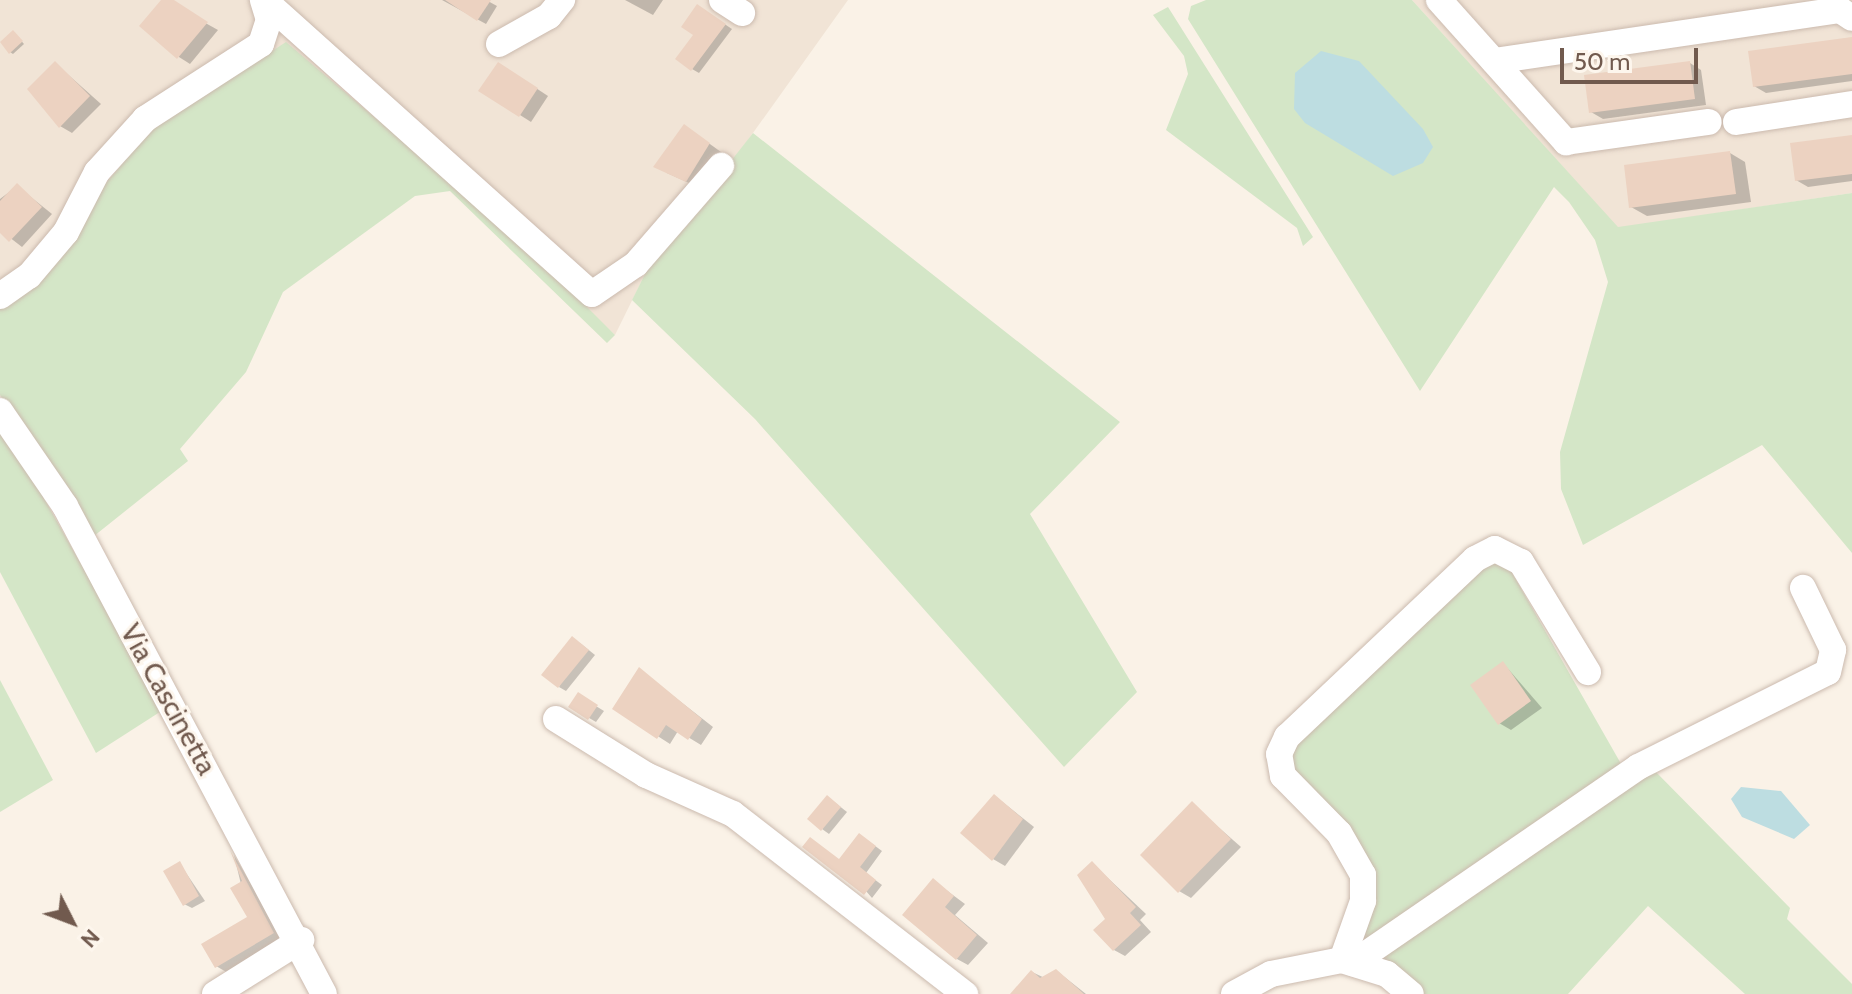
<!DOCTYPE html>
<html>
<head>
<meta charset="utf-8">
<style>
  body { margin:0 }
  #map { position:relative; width:1852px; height:994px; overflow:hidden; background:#faf2e7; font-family:Cabin,sans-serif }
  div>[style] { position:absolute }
  .residential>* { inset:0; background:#f1e4d6 }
  .green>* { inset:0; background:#d4e6c7 }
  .water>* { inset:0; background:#bddde1 }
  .shadow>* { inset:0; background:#0003 }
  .building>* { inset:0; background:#ecd2c1 }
  .roads { filter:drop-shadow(0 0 2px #cbbaae) drop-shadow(0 0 2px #cbbaae) }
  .minor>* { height:26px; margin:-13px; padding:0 13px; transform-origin:13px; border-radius:13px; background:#fff }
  span { translate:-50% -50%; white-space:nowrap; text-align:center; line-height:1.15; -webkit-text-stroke:6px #fdf6ed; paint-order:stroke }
  .street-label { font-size:28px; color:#715a4e }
  .north { position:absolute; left:32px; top:882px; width:80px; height:80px; -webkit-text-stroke:6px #fdf6ed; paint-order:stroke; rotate:132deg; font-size:22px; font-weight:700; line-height:32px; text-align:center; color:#715a4e }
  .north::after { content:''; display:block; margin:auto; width:28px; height:36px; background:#715a4e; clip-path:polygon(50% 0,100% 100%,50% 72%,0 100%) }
  .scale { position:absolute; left:1560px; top:48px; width:138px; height:36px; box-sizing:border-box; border:4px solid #715a4e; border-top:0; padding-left:10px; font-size:24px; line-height:28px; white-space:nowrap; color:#715a4e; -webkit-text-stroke:6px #fdf6ed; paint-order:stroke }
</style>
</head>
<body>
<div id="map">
  <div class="residential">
    <div style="clip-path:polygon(0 0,848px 0,703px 203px,650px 264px,615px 335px,443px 177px,254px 66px,151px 130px,0 308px)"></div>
    <div style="clip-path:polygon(1412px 0,1852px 0,1852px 193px,1618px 228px)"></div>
  </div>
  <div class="green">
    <div style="clip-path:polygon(1206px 0,1412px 0,1618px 227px,1852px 193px,1852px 553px,1762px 445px,1583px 545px,1561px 489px,1560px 452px,1608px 282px,1595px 240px,1569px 202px,1554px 187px,1420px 391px,1188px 19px,1191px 6px)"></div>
    <div style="clip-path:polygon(1168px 7px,1313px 237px,1303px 246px,1297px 228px,1166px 130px,1188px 74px,1184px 56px,1153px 15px)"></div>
    <div style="clip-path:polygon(286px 42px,526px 246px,615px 335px,607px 343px,450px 191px,415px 196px,283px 292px,246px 372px,180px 449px,188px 461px,94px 536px,0 395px,0 308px,151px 130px)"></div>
    <div style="clip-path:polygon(753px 133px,1120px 422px,1030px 514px,1137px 692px,1064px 767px,755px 419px,632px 300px,650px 264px)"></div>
    <div style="clip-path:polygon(0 420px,163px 710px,96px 753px,0 572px)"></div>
    <div style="clip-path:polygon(1503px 557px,1624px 769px,1371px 943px,1354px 940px,1368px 904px,1290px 777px,1285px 750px,1474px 566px)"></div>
    <div style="clip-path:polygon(0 680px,53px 780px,0 812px)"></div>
    <div style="clip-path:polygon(1651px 767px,1790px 908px,1787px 919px,1852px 984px,1852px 994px,1745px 994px,1648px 906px,1568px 994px,1422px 994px,1380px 955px)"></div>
  </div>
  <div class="water">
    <div style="clip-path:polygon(1321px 51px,1359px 61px,1423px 129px,1433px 147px,1423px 163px,1393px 176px,1305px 123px,1294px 109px,1295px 73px)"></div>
    <div style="clip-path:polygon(1741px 787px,1781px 791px,1810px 825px,1794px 839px,1742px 817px,1731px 799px)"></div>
  </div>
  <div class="shadow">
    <div style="clip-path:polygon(164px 0,218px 30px,190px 64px,179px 57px)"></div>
    <div style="clip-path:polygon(442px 0,486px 0,497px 6px,486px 24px)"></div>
    <div style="clip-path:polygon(625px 0,663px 0,653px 15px)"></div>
    <div style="clip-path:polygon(705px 11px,732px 29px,699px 73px,692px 69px)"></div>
    <div style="clip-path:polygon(16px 35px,24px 44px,13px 54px,10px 52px)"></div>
    <div style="clip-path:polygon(1852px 39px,1852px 81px,1766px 93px,1754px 86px)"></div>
    <div style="clip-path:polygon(55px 63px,101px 104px,72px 133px,60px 126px)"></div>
    <div style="clip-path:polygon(1690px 63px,1701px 70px,1706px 105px,1603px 119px,1591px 112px)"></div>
    <div style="clip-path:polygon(510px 71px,548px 96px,531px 122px,520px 115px)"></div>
    <div style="clip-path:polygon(696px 134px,721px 152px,698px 187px,667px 173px)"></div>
    <div style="clip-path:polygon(1852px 137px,1852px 181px,1808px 187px,1796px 180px)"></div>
    <div style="clip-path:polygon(1730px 153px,1745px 162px,1751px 202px,1647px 216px,1631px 207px)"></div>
    <div style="clip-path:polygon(17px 186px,52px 214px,22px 247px,0 230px,0 199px)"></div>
    <div style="clip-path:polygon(580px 643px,595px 655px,566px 691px,559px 687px)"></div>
    <div style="clip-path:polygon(1503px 663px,1542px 708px,1511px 730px,1499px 723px)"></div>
    <div style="clip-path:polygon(640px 670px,713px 727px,701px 745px,678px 731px,670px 744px,614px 708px)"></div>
    <div style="clip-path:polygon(578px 695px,604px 711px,596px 722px,570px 707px)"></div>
    <div style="clip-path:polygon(995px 796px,1034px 827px,1005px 866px,993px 859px)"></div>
    <div style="clip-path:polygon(828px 797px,847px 812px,829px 834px,822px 829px)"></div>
    <div style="clip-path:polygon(1192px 804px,1241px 847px,1191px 898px,1179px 891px)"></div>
    <div style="clip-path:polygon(867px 840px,882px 851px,866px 873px,882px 885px,872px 898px,840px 861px)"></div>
    <div style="clip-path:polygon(234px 855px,284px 940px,228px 973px,216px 966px,249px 918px)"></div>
    <div style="clip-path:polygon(1092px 863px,1146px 914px,1140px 920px,1151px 932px,1125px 956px,1114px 950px)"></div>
    <div style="clip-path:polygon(180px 864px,205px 901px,192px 908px,184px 904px)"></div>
    <div style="clip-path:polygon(934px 881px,965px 904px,955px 915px,988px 943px,968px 965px,957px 959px)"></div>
    <div style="clip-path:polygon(1057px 971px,1086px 994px,1012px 994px,1032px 972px,1049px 980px)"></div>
  </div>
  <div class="building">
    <div style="clip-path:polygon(161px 0,174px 0,208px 22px,177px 59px,139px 26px)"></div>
    <div style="clip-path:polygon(445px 0,491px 0,477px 21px)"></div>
    <div style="clip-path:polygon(697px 4px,726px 24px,691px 71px,675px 59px,693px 35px,681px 27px)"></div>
    <div style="clip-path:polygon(13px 30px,23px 41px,9px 54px,0 42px)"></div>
    <div style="clip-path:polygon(1852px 37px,1852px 74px,1753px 87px,1748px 51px)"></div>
    <div style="clip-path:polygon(55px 61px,90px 96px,59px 128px,27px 89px)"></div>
    <div style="clip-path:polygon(1690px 61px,1695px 99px,1589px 113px,1584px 75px)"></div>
    <div style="clip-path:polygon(498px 62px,538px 88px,519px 117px,478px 91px)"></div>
    <div style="clip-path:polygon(684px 124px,710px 143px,686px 182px,653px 167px)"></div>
    <div style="clip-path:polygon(1852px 135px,1852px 174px,1795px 181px,1790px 143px)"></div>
    <div style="clip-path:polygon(1730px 151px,1736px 194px,1629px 208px,1624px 165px)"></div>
    <div style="clip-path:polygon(17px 183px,42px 207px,9px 242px,0 233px,0 201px)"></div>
    <div style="clip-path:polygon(572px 636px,589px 650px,558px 688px,541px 675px)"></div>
    <div style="clip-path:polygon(1503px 661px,1531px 701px,1498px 725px,1470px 685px)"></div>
    <div style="clip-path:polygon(639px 667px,702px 719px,688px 740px,666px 725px,657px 739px,612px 709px)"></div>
    <div style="clip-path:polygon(578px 692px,598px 705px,588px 720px,568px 707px)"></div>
    <div style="clip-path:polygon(994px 794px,1023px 819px,992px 861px,960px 833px)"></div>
    <div style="clip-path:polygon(827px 795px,841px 807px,821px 831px,807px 819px)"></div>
    <div style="clip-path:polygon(1192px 801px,1231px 839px,1178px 893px,1140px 855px)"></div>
    <div style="clip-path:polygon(859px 833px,876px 846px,860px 867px,876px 880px,864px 895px,802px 847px,810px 837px,839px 859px)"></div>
    <div style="clip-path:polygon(230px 850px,274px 933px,215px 968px,201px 944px,247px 917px,230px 888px,242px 881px)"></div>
    <div style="clip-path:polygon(180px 861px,199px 896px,183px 906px,163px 871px)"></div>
    <div style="clip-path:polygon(1092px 861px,1136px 907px,1130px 913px,1141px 925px,1113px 951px,1093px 930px,1105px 919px,1077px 875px)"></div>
    <div style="clip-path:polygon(933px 878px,954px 896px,945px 907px,977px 935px,956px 960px,902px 915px)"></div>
    <div style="clip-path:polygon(1056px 969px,1084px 994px,1010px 994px,1031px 970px,1040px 978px)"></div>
  </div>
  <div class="roads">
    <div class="minor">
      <div style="left:264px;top:0;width:440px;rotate:41.9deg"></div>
      <div style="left:592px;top:294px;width:53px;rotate:-34.3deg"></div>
      <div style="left:636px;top:264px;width:130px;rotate:-49.1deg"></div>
      <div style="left:722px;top:0;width:24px;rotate:33deg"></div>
      <div style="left:1439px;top:0;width:191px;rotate:48.2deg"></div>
      <div style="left:1566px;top:142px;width:144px;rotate:-8deg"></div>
      <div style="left:499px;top:44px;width:57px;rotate:-29.2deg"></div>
      <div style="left:549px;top:16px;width:21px;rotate:-51deg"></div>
      <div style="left:1494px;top:61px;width:350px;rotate:-8.4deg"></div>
      <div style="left:1840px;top:10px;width:14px;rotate:34deg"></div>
      <div style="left:1736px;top:122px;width:117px;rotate:-8.8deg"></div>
      <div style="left:0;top:296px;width:35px;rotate:-35deg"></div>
      <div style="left:29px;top:276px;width:57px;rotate:-49.9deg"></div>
      <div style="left:66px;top:232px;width:68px;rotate:-62.7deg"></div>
      <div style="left:97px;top:172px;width:72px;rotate:-47.8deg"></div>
      <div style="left:145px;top:119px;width:138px;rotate:-32.9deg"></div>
      <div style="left:261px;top:44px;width:25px;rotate:-72deg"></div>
      <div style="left:269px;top:20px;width:21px;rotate:-107deg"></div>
      <div style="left:0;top:411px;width:115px;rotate:55.6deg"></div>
      <div style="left:65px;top:506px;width:552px;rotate:62.04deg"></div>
      <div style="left:556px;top:719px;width:106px;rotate:31.9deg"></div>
      <div style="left:646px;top:775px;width:95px;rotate:24.1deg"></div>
      <div style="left:733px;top:814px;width:294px;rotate:37.8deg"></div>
      <div style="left:1342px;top:960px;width:63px;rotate:-70.4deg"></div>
      <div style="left:1363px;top:901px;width:26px;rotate:-90deg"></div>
      <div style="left:1363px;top:875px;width:48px;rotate:-119.7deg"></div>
      <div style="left:1339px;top:833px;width:80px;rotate:-134.5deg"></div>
      <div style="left:1283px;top:776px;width:22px;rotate:-100deg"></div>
      <div style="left:1279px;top:754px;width:19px;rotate:-65deg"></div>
      <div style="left:1287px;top:737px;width:259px;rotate:-43.4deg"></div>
      <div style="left:1475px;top:559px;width:22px;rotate:-27deg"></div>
      <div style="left:1495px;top:549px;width:29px;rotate:27deg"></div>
      <div style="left:1521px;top:562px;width:129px;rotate:58.7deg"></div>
      <div style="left:1353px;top:963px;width:346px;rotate:-34.5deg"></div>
      <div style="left:1638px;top:767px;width:212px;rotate:-26.6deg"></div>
      <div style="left:1828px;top:672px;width:23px;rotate:-77deg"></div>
      <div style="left:1833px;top:650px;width:69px;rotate:-115.8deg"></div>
      <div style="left:215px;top:994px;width:102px;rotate:-32.1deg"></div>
      <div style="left:1234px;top:994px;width:42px;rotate:-28.4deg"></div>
      <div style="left:1271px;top:974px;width:72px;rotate:-11.2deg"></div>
      <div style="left:1342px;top:960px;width:47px;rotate:17.3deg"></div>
      <div style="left:1387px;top:974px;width:31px;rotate:40deg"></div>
    </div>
  </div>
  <div class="street-label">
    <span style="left:169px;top:699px;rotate:61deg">Via Cascinetta</span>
  </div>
  <div class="north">N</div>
  <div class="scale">50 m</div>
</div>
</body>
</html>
